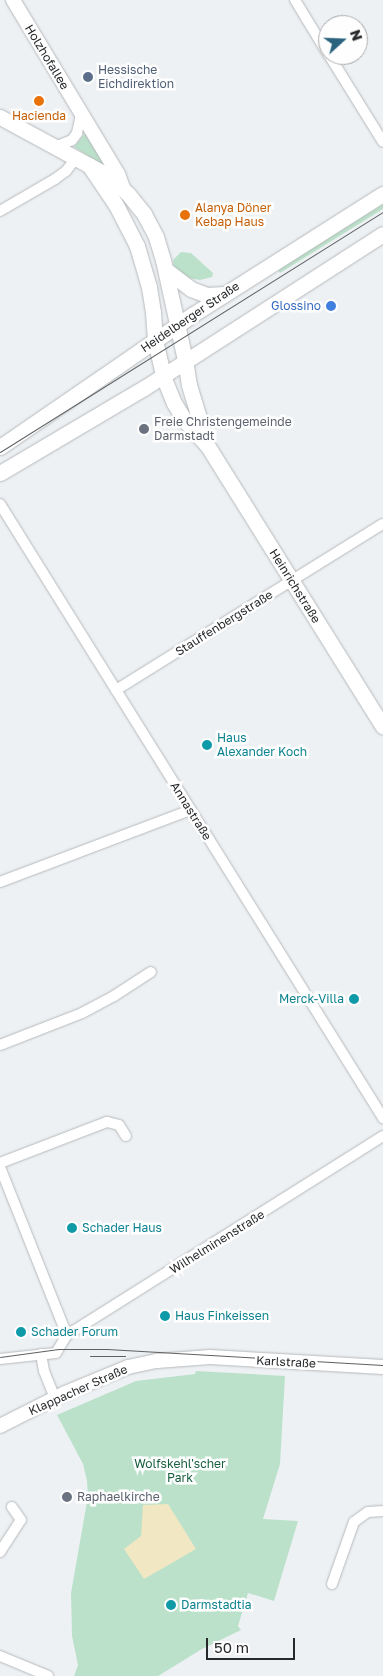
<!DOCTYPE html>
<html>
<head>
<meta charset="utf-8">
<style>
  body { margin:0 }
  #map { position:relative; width:383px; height:1676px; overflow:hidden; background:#eef1f4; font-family:"Golos Text",sans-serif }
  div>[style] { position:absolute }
  .green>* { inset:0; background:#bbe1ca }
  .sand>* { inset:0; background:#f1e7c2 }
  .roads { filter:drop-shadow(0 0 1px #b6b9bb) drop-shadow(0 0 1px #b6b9bb) }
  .minor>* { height:10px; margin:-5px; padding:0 5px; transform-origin:5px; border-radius:5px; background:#fff }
  .tertiary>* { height:14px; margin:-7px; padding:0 7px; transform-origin:7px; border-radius:7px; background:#fff }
  .secondary>* { height:15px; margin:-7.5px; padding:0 7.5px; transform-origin:7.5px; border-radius:7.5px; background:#fff }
  .tram>* { height:1px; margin:-0.5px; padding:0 0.5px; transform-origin:0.5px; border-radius:0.5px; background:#5e6062 }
  .dots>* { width:14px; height:14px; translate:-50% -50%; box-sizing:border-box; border:2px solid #fefeff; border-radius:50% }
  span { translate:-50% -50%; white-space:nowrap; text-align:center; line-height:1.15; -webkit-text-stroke:5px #fefeff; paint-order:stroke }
  .street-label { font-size:12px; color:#262829 }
  .service-label { font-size:12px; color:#4e5e75 }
  .left { translate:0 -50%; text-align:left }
  .food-label { font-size:12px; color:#c56008 }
  .shop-label { font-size:12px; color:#366cbe }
  .right { translate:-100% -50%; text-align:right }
  .worship-label { font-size:12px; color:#5b616d }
  .culture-label { font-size:12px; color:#0d838f }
  .park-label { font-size:12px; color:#195f3f }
  .north { position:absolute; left:318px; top:15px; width:50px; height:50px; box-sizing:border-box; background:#fefeff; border:1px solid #a8a8a9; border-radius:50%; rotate:70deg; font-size:14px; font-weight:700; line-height:20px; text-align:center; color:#262829 }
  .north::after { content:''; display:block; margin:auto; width:18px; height:22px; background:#2a637d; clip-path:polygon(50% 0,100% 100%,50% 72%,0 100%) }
  .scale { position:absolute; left:206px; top:1638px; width:89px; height:22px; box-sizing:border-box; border:2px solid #262829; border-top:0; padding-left:6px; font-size:15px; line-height:18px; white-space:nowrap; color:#262829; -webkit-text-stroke:4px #fefeff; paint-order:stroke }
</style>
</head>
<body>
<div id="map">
  <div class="green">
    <div style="clip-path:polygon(87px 131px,106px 167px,74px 147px)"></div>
    <div style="clip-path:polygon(383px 204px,383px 209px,280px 273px,278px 270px)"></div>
    <div style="clip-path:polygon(181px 252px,191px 253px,213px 273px,212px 277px,200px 280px,188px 278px,174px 267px,173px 260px)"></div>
    <div style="clip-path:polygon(196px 1371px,285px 1376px,280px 1464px,263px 1519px,298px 1521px,274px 1601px,248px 1593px,238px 1626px,241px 1630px,202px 1649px,158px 1676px,74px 1676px,78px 1665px,72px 1636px,71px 1593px,88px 1496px,87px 1481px,83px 1464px,57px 1415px,136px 1381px,195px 1374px)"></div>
  </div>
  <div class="sand">
    <div style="clip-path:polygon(168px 1504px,196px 1549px,144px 1579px,124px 1549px,141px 1536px,143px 1505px)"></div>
  </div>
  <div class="roads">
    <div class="minor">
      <div style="left:295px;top:0;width:63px;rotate:58.6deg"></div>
      <div style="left:329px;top:55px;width:102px;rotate:58.2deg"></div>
      <div style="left:55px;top:147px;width:18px;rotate:-22deg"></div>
      <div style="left:72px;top:140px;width:9px;rotate:-54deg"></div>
      <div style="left:77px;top:133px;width:19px;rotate:-78deg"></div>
      <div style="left:0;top:211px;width:64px;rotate:-30.2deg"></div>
      <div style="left:55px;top:179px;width:14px;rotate:-36deg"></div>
      <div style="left:66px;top:171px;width:16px;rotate:-52deg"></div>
      <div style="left:0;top:504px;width:724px;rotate:58.04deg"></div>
      <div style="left:116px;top:690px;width:314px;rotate:-31.9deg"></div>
      <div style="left:0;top:882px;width:204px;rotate:-20.7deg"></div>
      <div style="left:0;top:1045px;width:88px;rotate:-21.3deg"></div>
      <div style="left:82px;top:1013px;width:36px;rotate:-28deg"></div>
      <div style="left:114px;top:996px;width:44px;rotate:-33deg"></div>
      <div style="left:0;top:1163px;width:115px;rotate:-21deg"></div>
      <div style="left:107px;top:1122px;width:12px;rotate:14deg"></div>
      <div style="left:119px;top:1125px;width:13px;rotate:58deg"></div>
      <div style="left:0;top:1167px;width:181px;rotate:68.3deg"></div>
      <div style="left:41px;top:1354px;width:17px;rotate:80deg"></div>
      <div style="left:44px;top:1371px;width:29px;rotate:68deg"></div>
      <div style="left:0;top:1359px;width:56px;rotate:-6.1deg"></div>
      <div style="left:56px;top:1353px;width:21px;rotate:-59deg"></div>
      <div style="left:67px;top:1335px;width:9px;rotate:-32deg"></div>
      <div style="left:75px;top:1330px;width:364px;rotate:-32.2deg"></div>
      <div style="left:0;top:1552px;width:38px;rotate:-57deg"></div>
      <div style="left:21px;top:1520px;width:16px;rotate:-125deg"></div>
      <div style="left:332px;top:1584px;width:66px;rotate:-70.5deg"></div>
      <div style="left:354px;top:1522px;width:17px;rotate:-36deg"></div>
      <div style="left:368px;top:1512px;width:15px;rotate:-4deg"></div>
      <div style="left:0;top:1656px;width:52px;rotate:22.6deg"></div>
    </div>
    <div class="tertiary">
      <div style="left:13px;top:0;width:203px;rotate:58.9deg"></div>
      <div style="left:118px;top:174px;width:15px;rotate:70deg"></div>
      <div style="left:0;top:1426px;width:71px;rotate:-26.9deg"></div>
      <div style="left:63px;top:1394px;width:70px;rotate:-22.6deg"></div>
      <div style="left:128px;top:1367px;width:30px;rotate:-12deg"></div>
      <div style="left:157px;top:1361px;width:53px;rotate:-4.3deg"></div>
      <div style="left:210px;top:1357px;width:173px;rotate:3.3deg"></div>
    </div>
    <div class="secondary">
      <div style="left:0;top:117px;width:122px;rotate:28.5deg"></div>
      <div style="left:107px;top:175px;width:28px;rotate:42deg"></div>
      <div style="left:128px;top:194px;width:26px;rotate:51deg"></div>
      <div style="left:144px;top:214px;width:26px;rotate:62deg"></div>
      <div style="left:156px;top:237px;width:24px;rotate:73deg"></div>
      <div style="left:163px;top:260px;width:102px;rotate:77.6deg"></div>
      <div style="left:185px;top:360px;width:25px;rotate:81deg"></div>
      <div style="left:189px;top:385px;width:59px;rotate:73.1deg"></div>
      <div style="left:89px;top:165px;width:48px;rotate:56deg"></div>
      <div style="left:116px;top:205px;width:46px;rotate:62.9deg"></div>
      <div style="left:137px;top:246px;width:43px;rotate:73.7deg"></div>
      <div style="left:149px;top:287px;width:25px;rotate:81deg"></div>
      <div style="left:153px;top:312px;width:28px;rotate:86deg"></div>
      <div style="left:155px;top:340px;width:37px;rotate:77deg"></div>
      <div style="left:163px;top:376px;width:29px;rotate:68deg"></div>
      <div style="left:174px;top:403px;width:22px;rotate:58deg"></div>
      <div style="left:186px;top:422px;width:31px;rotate:48deg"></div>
      <div style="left:207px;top:445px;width:332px;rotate:58deg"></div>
      <div style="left:166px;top:270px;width:31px;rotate:37deg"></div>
      <div style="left:191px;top:289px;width:17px;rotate:21deg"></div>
      <div style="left:207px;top:295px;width:17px;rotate:-3deg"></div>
      <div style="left:0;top:447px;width:233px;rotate:-34.5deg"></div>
      <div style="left:192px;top:315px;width:226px;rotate:-32.4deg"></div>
      <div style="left:0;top:473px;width:167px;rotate:-30.6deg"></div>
      <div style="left:144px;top:388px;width:284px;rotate:-32.8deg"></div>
    </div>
  </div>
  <div class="tram">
    <div style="left:0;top:452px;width:452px;rotate:-32.1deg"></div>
    <div style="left:90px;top:1356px;width:35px"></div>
    <div style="left:0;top:1357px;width:59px;rotate:-7.9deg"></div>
    <div style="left:58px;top:1349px;width:49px"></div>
    <div style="left:107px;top:1349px;width:276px;rotate:3.3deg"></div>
  </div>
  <div class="dots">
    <div style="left:88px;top:77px;background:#5c6f8a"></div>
    <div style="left:39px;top:101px;background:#e8710a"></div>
    <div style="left:185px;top:215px;background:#e8710a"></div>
    <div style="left:331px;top:306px;background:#3f7fe0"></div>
    <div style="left:144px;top:429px;background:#6b7280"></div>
    <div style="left:207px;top:745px;background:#0f9aa8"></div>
    <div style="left:354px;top:999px;background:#0f9aa8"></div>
    <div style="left:72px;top:1228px;background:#0f9aa8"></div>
    <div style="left:165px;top:1316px;background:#0f9aa8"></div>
    <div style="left:21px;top:1332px;background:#0f9aa8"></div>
    <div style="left:67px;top:1497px;background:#6b7280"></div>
    <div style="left:171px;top:1605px;background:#0f9aa8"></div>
  </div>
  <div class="street-label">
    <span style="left:47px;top:57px;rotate:59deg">Holzhofallee</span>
    <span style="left:190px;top:317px;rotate:-34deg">Heidelberger Straße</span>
    <span style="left:295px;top:586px;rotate:58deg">Heinrichstraße</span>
    <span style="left:224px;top:623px;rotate:-32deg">Stauffenbergstraße</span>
    <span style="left:191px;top:811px;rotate:58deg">Annastraße</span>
    <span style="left:217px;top:1242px;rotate:-32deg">Wilhelminenstraße</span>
    <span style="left:286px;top:1362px;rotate:3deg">Karlstraße</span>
    <span style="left:78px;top:1390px;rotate:-24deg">Klappacher Straße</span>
  </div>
  <div class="service-label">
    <span class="left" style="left:98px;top:77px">Hessische<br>Eichdirektion</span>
  </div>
  <div class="food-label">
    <span style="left:39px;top:116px">Hacienda</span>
    <span class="left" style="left:195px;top:215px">Alanya Döner<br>Kebap Haus</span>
  </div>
  <div class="shop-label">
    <span class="right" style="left:321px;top:306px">Glossino</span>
  </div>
  <div class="worship-label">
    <span class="left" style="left:154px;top:429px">Freie Christengemeinde<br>Darmstadt</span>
    <span class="left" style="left:77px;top:1497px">Raphaelkirche</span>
  </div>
  <div class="culture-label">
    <span class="left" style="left:217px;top:745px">Haus<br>Alexander Koch</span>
    <span class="right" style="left:344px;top:999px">Merck-Villa</span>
    <span class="left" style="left:82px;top:1228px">Schader Haus</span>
    <span class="left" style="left:175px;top:1316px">Haus Finkeissen</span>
    <span class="left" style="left:31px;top:1332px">Schader Forum</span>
    <span class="left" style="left:181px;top:1605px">Darmstadtia</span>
  </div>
  <div class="park-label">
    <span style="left:180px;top:1471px">Wolfskehl'scher<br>Park</span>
  </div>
  <div class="north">N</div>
  <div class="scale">50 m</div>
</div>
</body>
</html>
